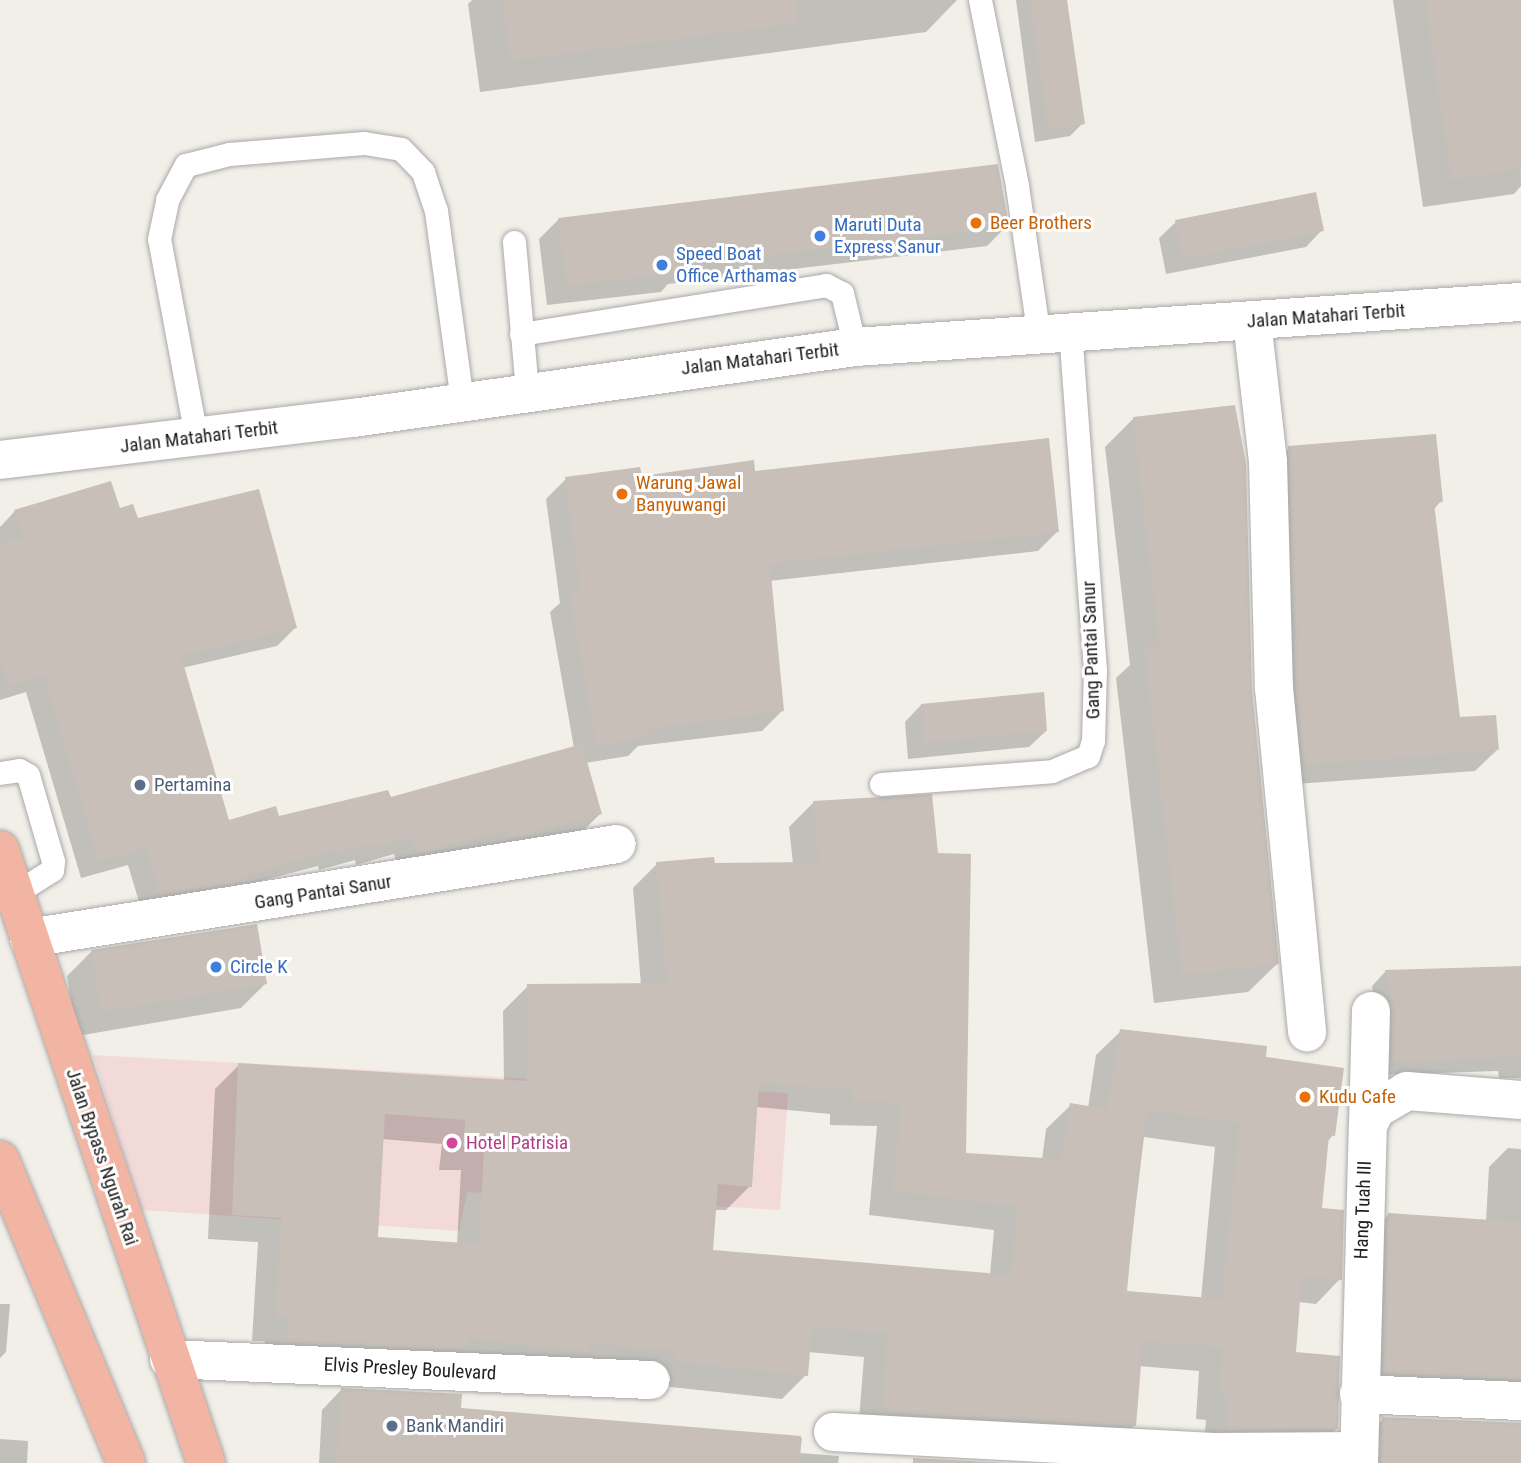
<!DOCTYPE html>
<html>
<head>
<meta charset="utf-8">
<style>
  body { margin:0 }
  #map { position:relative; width:1521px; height:1463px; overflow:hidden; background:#f2efe9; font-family:"Roboto Condensed",sans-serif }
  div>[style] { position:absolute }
  .commercial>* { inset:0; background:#f2dad9 }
  .shadow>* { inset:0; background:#0003 }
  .building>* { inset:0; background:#c7bfb8 }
  .roads { filter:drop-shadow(0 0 2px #a9a9a9) drop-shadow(0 0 2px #a9a9a9) }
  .service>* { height:23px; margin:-11.5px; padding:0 11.5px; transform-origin:11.5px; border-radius:11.5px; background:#fff }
  .minor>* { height:38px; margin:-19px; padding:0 19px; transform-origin:19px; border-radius:19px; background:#fff }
  .trunk>* { height:38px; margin:-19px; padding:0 19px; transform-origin:19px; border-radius:19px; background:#f2b4a3 }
  .dots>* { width:19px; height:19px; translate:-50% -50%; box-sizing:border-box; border:4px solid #fff; border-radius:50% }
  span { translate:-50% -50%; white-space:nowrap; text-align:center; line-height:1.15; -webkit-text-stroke:6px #fff; paint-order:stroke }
  .food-label { font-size:19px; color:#c56008 }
  .left { translate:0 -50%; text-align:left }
  .shop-label { font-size:19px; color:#366cbe }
  .street-label { font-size:19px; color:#222 }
  .service-label { font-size:19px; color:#4e5e75 }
  .hotel-label { font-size:19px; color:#b23c85 }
</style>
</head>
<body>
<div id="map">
  <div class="commercial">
    <div style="clip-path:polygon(93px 1055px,788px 1093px,780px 1210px,467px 1192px,459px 1231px,141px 1210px)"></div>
  </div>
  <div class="shadow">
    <div style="clip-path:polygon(472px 0,957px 0,926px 32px,480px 92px,468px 4px)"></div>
    <div style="clip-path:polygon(1016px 0,1066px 0,1083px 123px,1070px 136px,1035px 142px)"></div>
    <div style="clip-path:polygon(1393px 0,1519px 0,1521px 186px,1514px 194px,1423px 207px)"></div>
    <div style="clip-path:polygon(559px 219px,1007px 226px,987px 246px,668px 284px,661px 292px,547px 305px,539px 239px)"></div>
    <div style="clip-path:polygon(1176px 222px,1322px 230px,1306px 247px,1166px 274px,1159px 238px)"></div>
    <div style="clip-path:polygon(1134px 418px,1250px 690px,1277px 964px,1248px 992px,1154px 1003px,1116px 678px,1130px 665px,1105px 447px)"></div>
    <div style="clip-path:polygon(1289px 448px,1441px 501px,1433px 510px,1458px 719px,1497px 750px,1475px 771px,1282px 785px,1268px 470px)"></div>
    <div style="clip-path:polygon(754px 473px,1058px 531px,1038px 551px,769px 581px,782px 711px,762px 731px,638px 746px,628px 756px,585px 763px,600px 814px,582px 832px,399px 871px,394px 854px,356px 865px,355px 860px,319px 870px,318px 866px,142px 912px,128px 865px,81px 878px,26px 692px,0 700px,0 527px,15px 511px,118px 510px,295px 628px,277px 646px,182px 668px,227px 822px,278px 819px,389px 799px,574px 748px,550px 612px,560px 603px,546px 499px,566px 479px)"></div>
    <div style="clip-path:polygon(921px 705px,1046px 731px,1029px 747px,908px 759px,905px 722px)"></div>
    <div style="clip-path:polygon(evenodd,813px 803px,964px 1155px,1042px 1160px,1046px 1129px,1071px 1105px,1088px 1108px,1096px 1055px,1121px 1031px,1264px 1058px,1333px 1135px,1327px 1142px,1320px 1210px,1340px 1279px,1316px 1304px,1298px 1302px,1295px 1354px,1336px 1429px,1312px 1453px,1203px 1454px,1206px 1420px,1196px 1419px,1199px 1371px,1139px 1366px,1135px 1425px,1110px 1450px,858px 1432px,864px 1357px,808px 1352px,806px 1375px,782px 1399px,652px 1385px,264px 1366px,265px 1341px,252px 1341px,258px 1242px,208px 1239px,215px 1089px,239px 1065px,504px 1081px,503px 1011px,528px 986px,641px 985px,633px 888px,657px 864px,793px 864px,789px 827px,813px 803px,756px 1107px,830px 1114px,830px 1125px,877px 1126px,869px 1215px,994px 1230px,990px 1275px,711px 1251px,714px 1210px,726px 1210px,750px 1186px,756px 1107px,813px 803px,1144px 1137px,1215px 1147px,1201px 1299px,1125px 1293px,1144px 1137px,813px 803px,382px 1139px,442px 1144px,439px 1170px,461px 1170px,457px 1244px,376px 1238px,382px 1139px)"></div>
    <div style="clip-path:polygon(91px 952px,265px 984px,241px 1008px,77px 1036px,67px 976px)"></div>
    <div style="clip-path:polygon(1521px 967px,1521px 1078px,1499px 1078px,1498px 1071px,1378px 1075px,1379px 1027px,1372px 986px,1386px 971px)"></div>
    <div style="clip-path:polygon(1508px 1148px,1521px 1149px,1521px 1415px,1365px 1392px,1369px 1234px,1388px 1215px,1486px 1222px,1489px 1167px)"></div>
    <div style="clip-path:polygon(0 1304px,10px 1304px,6px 1352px,0 1358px)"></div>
    <div style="clip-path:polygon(341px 1390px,459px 1410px,802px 1438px,800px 1453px,839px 1456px,838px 1463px,319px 1463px,322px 1410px)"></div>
    <div style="clip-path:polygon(1383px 1419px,1521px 1425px,1521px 1463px,1362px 1463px,1364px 1438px)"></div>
    <div style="clip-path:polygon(0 1439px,28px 1441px,27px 1463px,0 1463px)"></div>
  </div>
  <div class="building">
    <div style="clip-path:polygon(502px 0,796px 0,798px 23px,510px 61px)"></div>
    <div style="clip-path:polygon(1030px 0,1067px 0,1085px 124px,1048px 130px)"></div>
    <div style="clip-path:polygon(1425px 0,1521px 0,1521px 169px,1451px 180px)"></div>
    <div style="clip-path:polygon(998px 164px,1009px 227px,681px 266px,682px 272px,566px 286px,558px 218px)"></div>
    <div style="clip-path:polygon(1316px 192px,1324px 231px,1182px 259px,1175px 220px)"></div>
    <div style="clip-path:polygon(1235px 405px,1246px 464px,1252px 690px,1279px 964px,1182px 975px,1144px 648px,1159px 646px,1133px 417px)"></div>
    <div style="clip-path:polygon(1436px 434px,1443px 502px,1434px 503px,1460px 717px,1496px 715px,1499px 750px,1303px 765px,1296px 687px,1288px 446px)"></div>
    <div style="clip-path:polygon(1049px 438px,1059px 532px,770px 564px,784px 711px,648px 729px,650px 737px,596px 746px,569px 591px,580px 589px,565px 477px,640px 467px,642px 476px,754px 460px,755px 471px)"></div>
    <div style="clip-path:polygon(111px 481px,120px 508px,133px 504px,138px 518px,259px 489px,297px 628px,181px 656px,229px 820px,276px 806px,279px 816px,388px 790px,391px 797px,582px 744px,602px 814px,509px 839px,506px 829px,417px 854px,412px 837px,374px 848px,373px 843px,337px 853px,336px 849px,247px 875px,248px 881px,160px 895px,146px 848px,99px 862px,44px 676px,9px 686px,0 657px,0 544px,23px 537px,14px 510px)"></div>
    <div style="clip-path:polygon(1044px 692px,1047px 731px,924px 743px,921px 704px)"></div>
    <div style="clip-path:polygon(evenodd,932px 794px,938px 853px,971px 854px,966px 1153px,1061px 1159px,1070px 1103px,1107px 1109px,1120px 1029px,1267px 1046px,1266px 1057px,1344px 1068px,1335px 1136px,1329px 1135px,1322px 1208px,1344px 1210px,1342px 1280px,1302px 1276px,1296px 1352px,1340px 1356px,1338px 1429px,1227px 1430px,1229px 1396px,1219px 1395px,1222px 1347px,1143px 1341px,1136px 1426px,917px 1414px,882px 1408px,887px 1333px,812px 1327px,808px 1376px,675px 1361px,676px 1351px,590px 1344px,589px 1352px,467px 1338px,466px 1350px,288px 1342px,289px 1318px,275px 1317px,281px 1218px,232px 1215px,238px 1063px,527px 1081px,527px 984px,667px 983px,656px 862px,714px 857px,715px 863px,819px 862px,813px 801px,932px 794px,759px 1082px,853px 1090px,853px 1101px,901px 1103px,893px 1191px,1017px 1207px,1012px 1275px,713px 1250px,718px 1184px,752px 1187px,759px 1082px,932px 794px,1148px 1110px,1239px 1123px,1222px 1299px,1127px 1291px,1142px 1135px,1148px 1110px,932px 794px,385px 1114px,465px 1120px,463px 1146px,484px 1146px,479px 1244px,378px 1237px,385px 1114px)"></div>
    <div style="clip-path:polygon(257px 924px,267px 984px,101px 1012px,91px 950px)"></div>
    <div style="clip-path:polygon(1521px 966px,1521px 1057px,1392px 1062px,1393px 1012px,1385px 970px)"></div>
    <div style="clip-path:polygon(1388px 1213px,1521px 1222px,1521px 1379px,1383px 1373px)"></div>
    <div style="clip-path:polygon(341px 1388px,462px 1394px,461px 1408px,801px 1436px,800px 1463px,336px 1463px)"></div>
    <div style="clip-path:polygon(1382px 1417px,1521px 1423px,1521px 1463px,1381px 1463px)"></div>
    <div style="clip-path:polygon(913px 1458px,1006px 1463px,913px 1463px)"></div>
  </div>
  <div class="roads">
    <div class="service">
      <div style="left:980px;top:0;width:190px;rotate:78.7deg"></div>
      <div style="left:1017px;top:186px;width:152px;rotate:81.7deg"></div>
      <div style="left:514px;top:242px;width:149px;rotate:85deg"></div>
      <div style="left:521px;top:334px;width:309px;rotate:-9.1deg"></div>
      <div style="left:826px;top:285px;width:18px;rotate:27deg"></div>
      <div style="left:842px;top:293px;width:56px;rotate:76.5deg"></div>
      <div style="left:196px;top:436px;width:200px;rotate:-100.6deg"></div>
      <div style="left:159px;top:239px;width:40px;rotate:-78deg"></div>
      <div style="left:167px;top:200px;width:40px;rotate:-62deg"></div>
      <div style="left:186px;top:165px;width:44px;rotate:-14.3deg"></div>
      <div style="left:229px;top:154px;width:135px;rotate:-4.7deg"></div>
      <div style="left:364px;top:143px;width:37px;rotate:9deg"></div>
      <div style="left:401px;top:149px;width:32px;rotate:46deg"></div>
      <div style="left:423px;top:172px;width:41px;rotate:71.6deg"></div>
      <div style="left:436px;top:211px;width:192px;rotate:82.2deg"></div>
      <div style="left:0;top:773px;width:19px;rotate:-9deg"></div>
      <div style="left:19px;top:770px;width:10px;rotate:29deg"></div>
      <div style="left:28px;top:775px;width:90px;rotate:73.8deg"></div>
      <div style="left:53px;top:861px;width:9px;rotate:96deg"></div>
      <div style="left:52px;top:870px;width:45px;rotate:147.7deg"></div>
      <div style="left:881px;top:784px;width:171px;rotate:-4.3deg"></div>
      <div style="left:1052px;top:771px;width:39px;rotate:-23deg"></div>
      <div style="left:1088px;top:756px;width:16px;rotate:-72deg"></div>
      <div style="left:1093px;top:741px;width:71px;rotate:-88.4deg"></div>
      <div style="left:1095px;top:670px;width:339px;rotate:-94.2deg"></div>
    </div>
    <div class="minor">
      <div style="left:1252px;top:321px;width:142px;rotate:83.5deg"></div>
      <div style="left:1268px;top:462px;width:226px;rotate:88.5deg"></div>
      <div style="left:1274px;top:688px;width:346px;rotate:84.5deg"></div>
      <div style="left:0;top:460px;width:355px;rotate:-6.8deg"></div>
      <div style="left:353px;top:418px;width:507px;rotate:-8.05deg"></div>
      <div style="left:855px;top:347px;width:668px;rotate:-3.87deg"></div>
      <div style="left:29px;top:938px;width:595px;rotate:-9.08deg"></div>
      <div style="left:1368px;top:1125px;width:114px;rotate:-88.5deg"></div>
      <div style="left:169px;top:1359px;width:482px;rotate:2.5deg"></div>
      <div style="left:1359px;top:1394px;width:162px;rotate:2.5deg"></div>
      <div style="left:833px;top:1432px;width:381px;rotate:3deg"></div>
      <div style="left:1213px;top:1452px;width:145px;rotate:-0.4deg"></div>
      <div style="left:1359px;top:1463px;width:338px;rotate:-88.5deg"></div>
      <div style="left:1368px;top:1125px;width:18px;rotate:-63deg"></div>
      <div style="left:1376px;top:1109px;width:36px;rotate:-30deg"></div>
      <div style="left:1407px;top:1091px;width:114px;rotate:4.5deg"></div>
    </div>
    <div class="trunk">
      <div style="left:0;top:850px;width:647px;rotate:71.42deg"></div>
      <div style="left:0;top:1160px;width:328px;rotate:67.4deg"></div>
    </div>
  </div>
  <div class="dots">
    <div style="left:976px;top:223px;background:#e8710a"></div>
    <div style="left:820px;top:236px;background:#3f7fe0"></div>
    <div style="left:662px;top:265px;background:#3f7fe0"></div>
    <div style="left:622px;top:494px;background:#e8710a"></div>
    <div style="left:140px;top:785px;background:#5c6f8a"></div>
    <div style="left:216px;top:967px;background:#3f7fe0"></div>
    <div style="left:1305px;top:1097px;background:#e8710a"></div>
    <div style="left:452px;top:1143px;background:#d1479c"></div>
    <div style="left:392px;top:1426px;background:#5c6f8a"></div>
  </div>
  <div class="food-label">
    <span class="left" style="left:990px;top:223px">Beer Brothers</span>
    <span class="left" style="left:636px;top:494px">Warung Jawal<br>Banyuwangi</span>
    <span class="left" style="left:1319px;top:1097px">Kudu Cafe</span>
  </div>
  <div class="shop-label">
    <span class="left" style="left:834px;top:236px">Maruti Duta<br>Express Sanur</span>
    <span class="left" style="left:676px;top:265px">Speed Boat<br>Office Arthamas</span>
    <span class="left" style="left:230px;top:967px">Circle K</span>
  </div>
  <div class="street-label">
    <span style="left:1326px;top:316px;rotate:-4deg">Jalan Matahari Terbit</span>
    <span style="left:760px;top:359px;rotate:-7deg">Jalan Matahari Terbit</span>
    <span style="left:199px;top:437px;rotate:-7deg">Jalan Matahari Terbit</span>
    <span style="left:1091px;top:650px;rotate:-92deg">Gang Pantai Sanur</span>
    <span style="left:323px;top:892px;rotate:-9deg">Gang Pantai Sanur</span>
    <span style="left:102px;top:1157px;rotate:71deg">Jalan Bypass Ngurah Rai</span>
    <span style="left:1363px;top:1210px;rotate:-88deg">Hang Tuah III</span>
    <span style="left:410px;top:1369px;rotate:3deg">Elvis Presley Boulevard</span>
  </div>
  <div class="service-label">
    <span class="left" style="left:154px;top:785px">Pertamina</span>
    <span class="left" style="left:406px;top:1426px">Bank Mandiri</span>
  </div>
  <div class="hotel-label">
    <span class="left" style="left:466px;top:1143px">Hotel Patrisia</span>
  </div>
</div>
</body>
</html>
